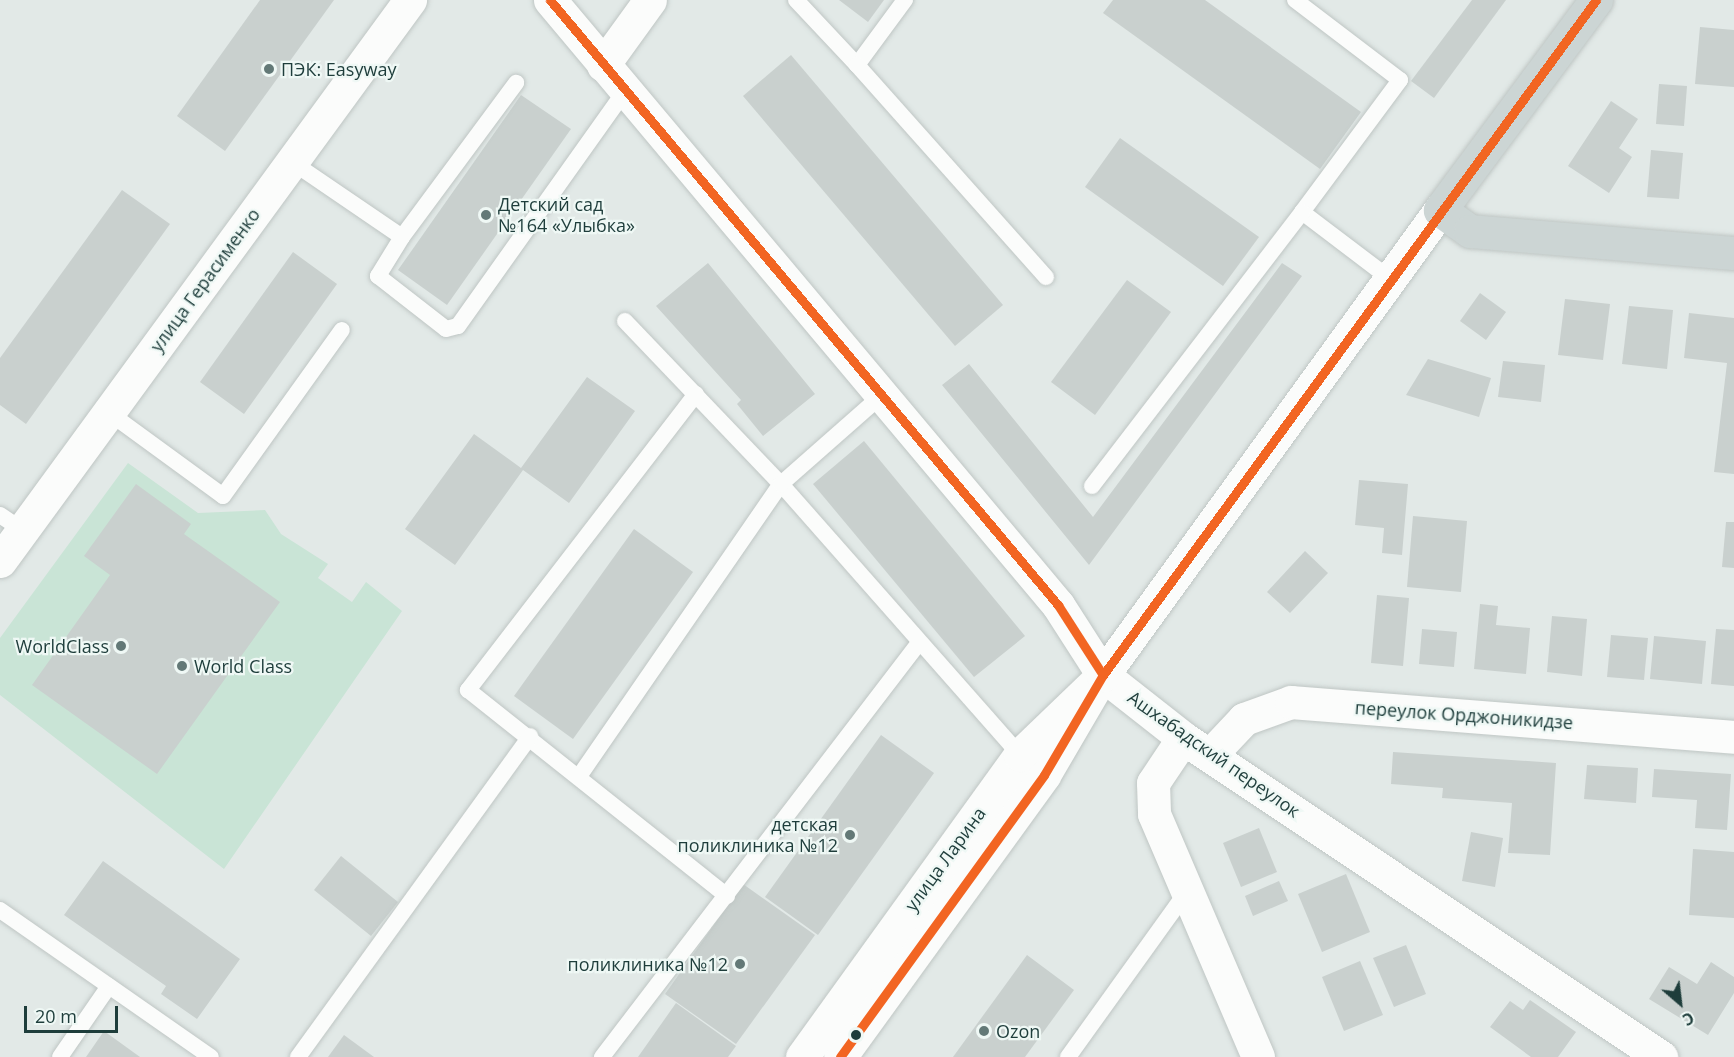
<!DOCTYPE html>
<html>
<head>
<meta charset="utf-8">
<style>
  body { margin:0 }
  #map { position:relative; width:1734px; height:1057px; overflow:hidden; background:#e2e9e7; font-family:"Open Sans",sans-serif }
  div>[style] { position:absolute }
  .green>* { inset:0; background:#c9e4d6 }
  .building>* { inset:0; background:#c9d0ce }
  .roads { filter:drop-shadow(0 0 2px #bfc6c4) drop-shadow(0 0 2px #bfc6c4) }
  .service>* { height:16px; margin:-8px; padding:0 8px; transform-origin:8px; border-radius:8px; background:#fbfcfb }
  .minor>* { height:33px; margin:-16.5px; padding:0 16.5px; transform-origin:16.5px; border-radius:16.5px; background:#fbfcfb }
  .tertiary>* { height:33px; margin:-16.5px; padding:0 16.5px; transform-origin:16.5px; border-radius:16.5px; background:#fbfcfb }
  .secondary>* { height:33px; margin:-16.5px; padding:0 16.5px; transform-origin:16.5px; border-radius:16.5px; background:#fbfcfb }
  .primary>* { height:33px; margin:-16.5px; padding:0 16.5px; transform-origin:16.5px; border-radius:16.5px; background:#ccd5d4 }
  .bus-1>* { height:9px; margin:-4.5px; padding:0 4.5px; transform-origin:4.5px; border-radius:4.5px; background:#f26522 }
  .dots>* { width:16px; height:16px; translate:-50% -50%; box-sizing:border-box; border:3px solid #eff8f5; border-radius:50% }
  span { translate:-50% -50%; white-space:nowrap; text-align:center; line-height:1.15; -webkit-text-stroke:4.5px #eff8f5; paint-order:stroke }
  .poi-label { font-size:18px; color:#1e3d3b }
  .left { translate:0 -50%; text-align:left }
  .right { translate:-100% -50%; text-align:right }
  .street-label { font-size:18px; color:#1e3d3b }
  .north { position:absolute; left:1650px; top:973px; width:60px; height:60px; -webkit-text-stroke:4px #eff8f5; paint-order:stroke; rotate:152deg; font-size:16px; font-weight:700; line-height:24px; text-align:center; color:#1e3d3b }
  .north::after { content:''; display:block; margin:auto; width:21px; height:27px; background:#1e3d3b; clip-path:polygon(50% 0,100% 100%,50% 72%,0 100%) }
  .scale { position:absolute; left:24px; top:1006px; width:94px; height:27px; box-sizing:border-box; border:3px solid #1e3d3b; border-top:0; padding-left:8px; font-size:18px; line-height:21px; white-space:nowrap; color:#1e3d3b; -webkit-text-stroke:4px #eff8f5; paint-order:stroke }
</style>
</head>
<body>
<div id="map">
  <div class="green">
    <div style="clip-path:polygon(128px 463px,198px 513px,265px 510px,281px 534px,328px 564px,318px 578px,352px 602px,366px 582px,402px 611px,224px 869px,0 695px,0 638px)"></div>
  </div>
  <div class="building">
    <div style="clip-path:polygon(260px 0,334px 0,225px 151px,177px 116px)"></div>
    <div style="clip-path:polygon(839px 0,884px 0,868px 22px)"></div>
    <div style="clip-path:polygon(1113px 0,1205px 0,1361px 112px,1320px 169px,1103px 13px)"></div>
    <div style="clip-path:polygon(1472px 0,1506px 0,1434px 98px,1411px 81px)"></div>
    <div style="clip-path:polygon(1700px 27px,1734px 30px,1734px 87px,1695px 84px)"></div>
    <div style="clip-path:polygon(791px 55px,1003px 305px,955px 346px,743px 96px)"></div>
    <div style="clip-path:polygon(1659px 84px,1687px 86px,1684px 126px,1656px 124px)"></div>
    <div style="clip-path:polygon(521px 95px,571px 129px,447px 305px,398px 270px)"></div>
    <div style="clip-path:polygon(1611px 101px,1638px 119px,1619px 148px,1632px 157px,1609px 193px,1568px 166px)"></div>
    <div style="clip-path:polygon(1120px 138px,1259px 237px,1223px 286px,1085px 187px)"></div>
    <div style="clip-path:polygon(1651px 150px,1683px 153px,1679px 199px,1647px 197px)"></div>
    <div style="clip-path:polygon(122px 190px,170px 224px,26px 424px,0 405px,0 358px)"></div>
    <div style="clip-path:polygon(293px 252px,337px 284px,244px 414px,200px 382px)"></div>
    <div style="clip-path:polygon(708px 263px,815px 394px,763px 436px,737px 404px,741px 400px,656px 306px)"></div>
    <div style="clip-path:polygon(1282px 263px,1302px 276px,1089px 565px,942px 385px,969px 364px,1093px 517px)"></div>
    <div style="clip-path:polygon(1127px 280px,1171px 312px,1095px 415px,1051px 382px)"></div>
    <div style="clip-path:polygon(1480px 293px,1506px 312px,1486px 340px,1460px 321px)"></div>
    <div style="clip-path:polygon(1565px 299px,1610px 304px,1603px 360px,1558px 355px)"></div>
    <div style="clip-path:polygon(1629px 306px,1673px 310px,1667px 369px,1622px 364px)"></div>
    <div style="clip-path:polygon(1689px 313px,1734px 318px,1734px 474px,1714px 472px,1727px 363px,1684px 358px)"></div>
    <div style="clip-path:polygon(1428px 359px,1491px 378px,1479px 417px,1406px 395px)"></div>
    <div style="clip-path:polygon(1503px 361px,1545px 365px,1541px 402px,1498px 397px)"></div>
    <div style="clip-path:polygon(587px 377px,635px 411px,569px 503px,523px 470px,455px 565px,405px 529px,474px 434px,521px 468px)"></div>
    <div style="clip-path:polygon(864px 441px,1025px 636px,974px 677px,813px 484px)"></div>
    <div style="clip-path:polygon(1359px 480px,1408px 484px,1402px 555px,1382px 553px,1384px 528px,1355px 525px)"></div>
    <div style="clip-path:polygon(136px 484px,191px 524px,184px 534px,280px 602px,157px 774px,32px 685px,110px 575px,84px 556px)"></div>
    <div style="clip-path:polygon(1413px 516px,1467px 521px,1461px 592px,1407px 587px)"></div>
    <div style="clip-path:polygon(1726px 522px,1734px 522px,1734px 568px,1722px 567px)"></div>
    <div style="clip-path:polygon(634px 529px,693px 572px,573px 739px,514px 696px)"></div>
    <div style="clip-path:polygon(1305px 551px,1328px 573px,1290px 613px,1267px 592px)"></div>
    <div style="clip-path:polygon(1377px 595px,1409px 598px,1403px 666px,1371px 663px)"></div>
    <div style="clip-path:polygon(1480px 604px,1498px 606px,1496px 625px,1530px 628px,1526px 674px,1474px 669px)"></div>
    <div style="clip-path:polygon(1552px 616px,1587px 619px,1582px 676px,1547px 672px)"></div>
    <div style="clip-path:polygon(1422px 629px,1457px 632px,1454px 667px,1419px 664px)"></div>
    <div style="clip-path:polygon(1716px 629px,1734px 630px,1734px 686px,1711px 684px)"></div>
    <div style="clip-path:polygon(1611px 635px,1648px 638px,1644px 680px,1607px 677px)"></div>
    <div style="clip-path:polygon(1654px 636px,1706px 641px,1702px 684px,1650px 679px)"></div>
    <div style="clip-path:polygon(881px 735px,934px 773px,818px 935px,765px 897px)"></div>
    <div style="clip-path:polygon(1393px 752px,1556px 763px,1550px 855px,1508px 853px,1512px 803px,1442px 798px,1443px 788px,1391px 784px)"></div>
    <div style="clip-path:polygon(1587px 765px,1638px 768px,1636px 803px,1584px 799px)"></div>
    <div style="clip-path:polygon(1654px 769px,1731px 774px,1727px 830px,1695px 828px,1697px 800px,1652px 797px)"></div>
    <div style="clip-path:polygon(1259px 828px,1277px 872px,1241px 887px,1223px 843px)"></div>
    <div style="clip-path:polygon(1471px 832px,1503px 838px,1495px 887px,1462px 881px)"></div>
    <div style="clip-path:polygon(1693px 849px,1734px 852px,1734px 918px,1689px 915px)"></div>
    <div style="clip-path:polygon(341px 856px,398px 902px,371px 936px,314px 890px)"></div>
    <div style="clip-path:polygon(103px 861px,240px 959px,197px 1019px,161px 994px,166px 986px,64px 915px)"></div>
    <div style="clip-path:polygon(1346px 874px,1370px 932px,1322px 952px,1298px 894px)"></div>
    <div style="clip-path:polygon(1279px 881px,1288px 901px,1253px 916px,1245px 896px)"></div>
    <div style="clip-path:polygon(743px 884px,815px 935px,736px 1044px,665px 994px)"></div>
    <div style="clip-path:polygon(1406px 945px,1426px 994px,1394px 1007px,1373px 958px)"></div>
    <div style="clip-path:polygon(1027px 955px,1074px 990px,1025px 1057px,953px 1057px)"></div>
    <div style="clip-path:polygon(1360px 961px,1383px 1015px,1344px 1031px,1322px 977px)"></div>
    <div style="clip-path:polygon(1711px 962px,1734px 977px,1734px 993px,1708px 1035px,1649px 999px,1669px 967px,1697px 984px)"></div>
    <div style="clip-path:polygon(1530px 1000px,1576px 1032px,1558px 1057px,1531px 1057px,1490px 1027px,1510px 1001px,1523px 1010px)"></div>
    <div style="clip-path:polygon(676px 1003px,736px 1046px,728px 1057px,638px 1057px)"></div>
    <div style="clip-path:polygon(104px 1031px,140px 1057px,86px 1057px)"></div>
    <div style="clip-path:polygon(344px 1035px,374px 1057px,328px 1057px)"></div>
  </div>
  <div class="roads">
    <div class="service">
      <div style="left:796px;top:0;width:89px;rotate:46.8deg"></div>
      <div style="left:857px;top:65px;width:81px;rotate:-53.6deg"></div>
      <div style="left:1295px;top:0;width:132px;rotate:37.3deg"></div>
      <div style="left:1400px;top:80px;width:164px;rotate:126.6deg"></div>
      <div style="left:1302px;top:212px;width:109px;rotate:37.2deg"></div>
      <div style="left:857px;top:65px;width:284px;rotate:48.3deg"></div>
      <div style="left:292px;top:162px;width:133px;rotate:34.3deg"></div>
      <div style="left:402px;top:237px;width:192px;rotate:-53.5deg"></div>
      <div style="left:402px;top:237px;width:46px;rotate:121.6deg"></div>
      <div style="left:378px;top:276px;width:86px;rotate:37.9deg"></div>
      <div style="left:446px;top:329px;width:12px;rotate:-14deg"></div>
      <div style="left:458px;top:326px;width:288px;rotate:-54.6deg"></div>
      <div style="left:625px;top:321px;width:226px;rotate:46.3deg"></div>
      <div style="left:781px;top:484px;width:361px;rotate:48.6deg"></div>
      <div style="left:696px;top:394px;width:374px;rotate:127.6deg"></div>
      <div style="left:468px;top:690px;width:331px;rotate:38.5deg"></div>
      <div style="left:108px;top:412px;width:142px;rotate:36.1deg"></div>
      <div style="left:223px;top:496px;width:204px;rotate:-54.4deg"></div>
      <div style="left:1092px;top:486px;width:345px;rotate:-52.5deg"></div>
      <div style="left:0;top:515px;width:27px;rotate:34deg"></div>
      <div style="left:580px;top:775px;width:354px;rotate:-55.4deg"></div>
      <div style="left:781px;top:484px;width:135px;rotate:-41.4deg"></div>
      <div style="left:0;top:910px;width:257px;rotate:34.9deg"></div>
      <div style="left:60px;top:1057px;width:86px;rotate:-55.4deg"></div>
      <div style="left:298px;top:1057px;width:396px;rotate:-54.1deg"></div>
      <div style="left:602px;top:1057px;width:520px;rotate:-52.58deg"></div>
      <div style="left:1068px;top:1057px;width:201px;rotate:-54.3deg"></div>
    </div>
    <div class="minor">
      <div style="left:603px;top:65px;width:80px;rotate:-54.1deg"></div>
      <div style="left:0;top:561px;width:695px;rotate:-53.84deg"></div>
      <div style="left:1183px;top:738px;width:54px;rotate:123.7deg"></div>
      <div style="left:1153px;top:783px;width:31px;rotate:88deg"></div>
      <div style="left:1154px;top:814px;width:264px;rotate:66.8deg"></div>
      <div style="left:1211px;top:754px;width:48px;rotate:-46.7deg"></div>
      <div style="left:1244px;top:719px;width:50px;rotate:-19.9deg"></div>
      <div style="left:1291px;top:702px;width:444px;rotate:4.5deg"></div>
      <div style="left:840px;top:1057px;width:348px;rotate:-54.1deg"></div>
      <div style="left:1044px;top:775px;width:97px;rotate:-59.7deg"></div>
    </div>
    <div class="tertiary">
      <div style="left:1103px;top:675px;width:102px;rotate:38.2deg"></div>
      <div style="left:1183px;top:738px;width:575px;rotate:33.72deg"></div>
    </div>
    <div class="secondary">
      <div style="left:550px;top:0;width:790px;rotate:49.98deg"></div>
      <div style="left:1058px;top:605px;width:83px;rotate:57.3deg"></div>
      <div style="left:802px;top:1057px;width:372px;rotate:-54.2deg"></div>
      <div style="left:1020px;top:755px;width:115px;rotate:-43.9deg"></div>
      <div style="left:1103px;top:675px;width:574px;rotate:-54.07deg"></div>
    </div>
    <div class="primary">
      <div style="left:1596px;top:0;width:262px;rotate:126.6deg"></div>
      <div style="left:1440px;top:210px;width:37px;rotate:35deg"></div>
      <div style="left:1470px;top:231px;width:265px;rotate:4.8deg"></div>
    </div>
  </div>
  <div class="bus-1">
    <div style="left:550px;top:0;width:790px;rotate:49.98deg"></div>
    <div style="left:1058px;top:605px;width:83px;rotate:57.3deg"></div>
    <div style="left:840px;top:1057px;width:348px;rotate:-54.1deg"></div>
    <div style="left:1044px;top:775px;width:116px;rotate:-59.5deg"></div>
    <div style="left:1103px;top:675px;width:836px;rotate:-53.86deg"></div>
  </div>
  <div class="dots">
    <div style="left:269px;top:69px;background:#637977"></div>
    <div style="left:486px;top:215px;background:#637977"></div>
    <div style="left:121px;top:646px;background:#637977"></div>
    <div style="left:182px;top:666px;background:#637977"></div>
    <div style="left:850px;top:835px;background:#637977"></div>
    <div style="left:740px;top:964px;background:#637977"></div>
    <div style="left:984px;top:1031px;background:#637977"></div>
    <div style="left:856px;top:1035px;background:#1e3d3b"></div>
  </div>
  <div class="poi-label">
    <span class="left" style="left:281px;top:69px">ПЭК: Easyway</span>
    <span class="left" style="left:498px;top:215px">Детский сад<br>№164 «Улыбка»</span>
    <span class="right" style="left:109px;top:646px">WorldClass</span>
    <span class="left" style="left:194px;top:666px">World Class</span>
    <span class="right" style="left:838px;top:835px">детская<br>поликлиника №12</span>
    <span class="right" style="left:728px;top:964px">поликлиника №12</span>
    <span class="left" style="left:996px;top:1031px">Ozon</span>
  </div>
  <div class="street-label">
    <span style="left:205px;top:280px;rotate:-54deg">улица Герасименко</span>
    <span style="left:1464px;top:715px;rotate:4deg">переулок Орджоникидзе</span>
    <span style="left:1214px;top:754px;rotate:35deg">Ашхабадский переулок</span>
    <span style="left:945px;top:859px;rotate:-54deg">улица Ларина</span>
  </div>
  <div class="north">С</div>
  <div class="scale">20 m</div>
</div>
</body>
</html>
